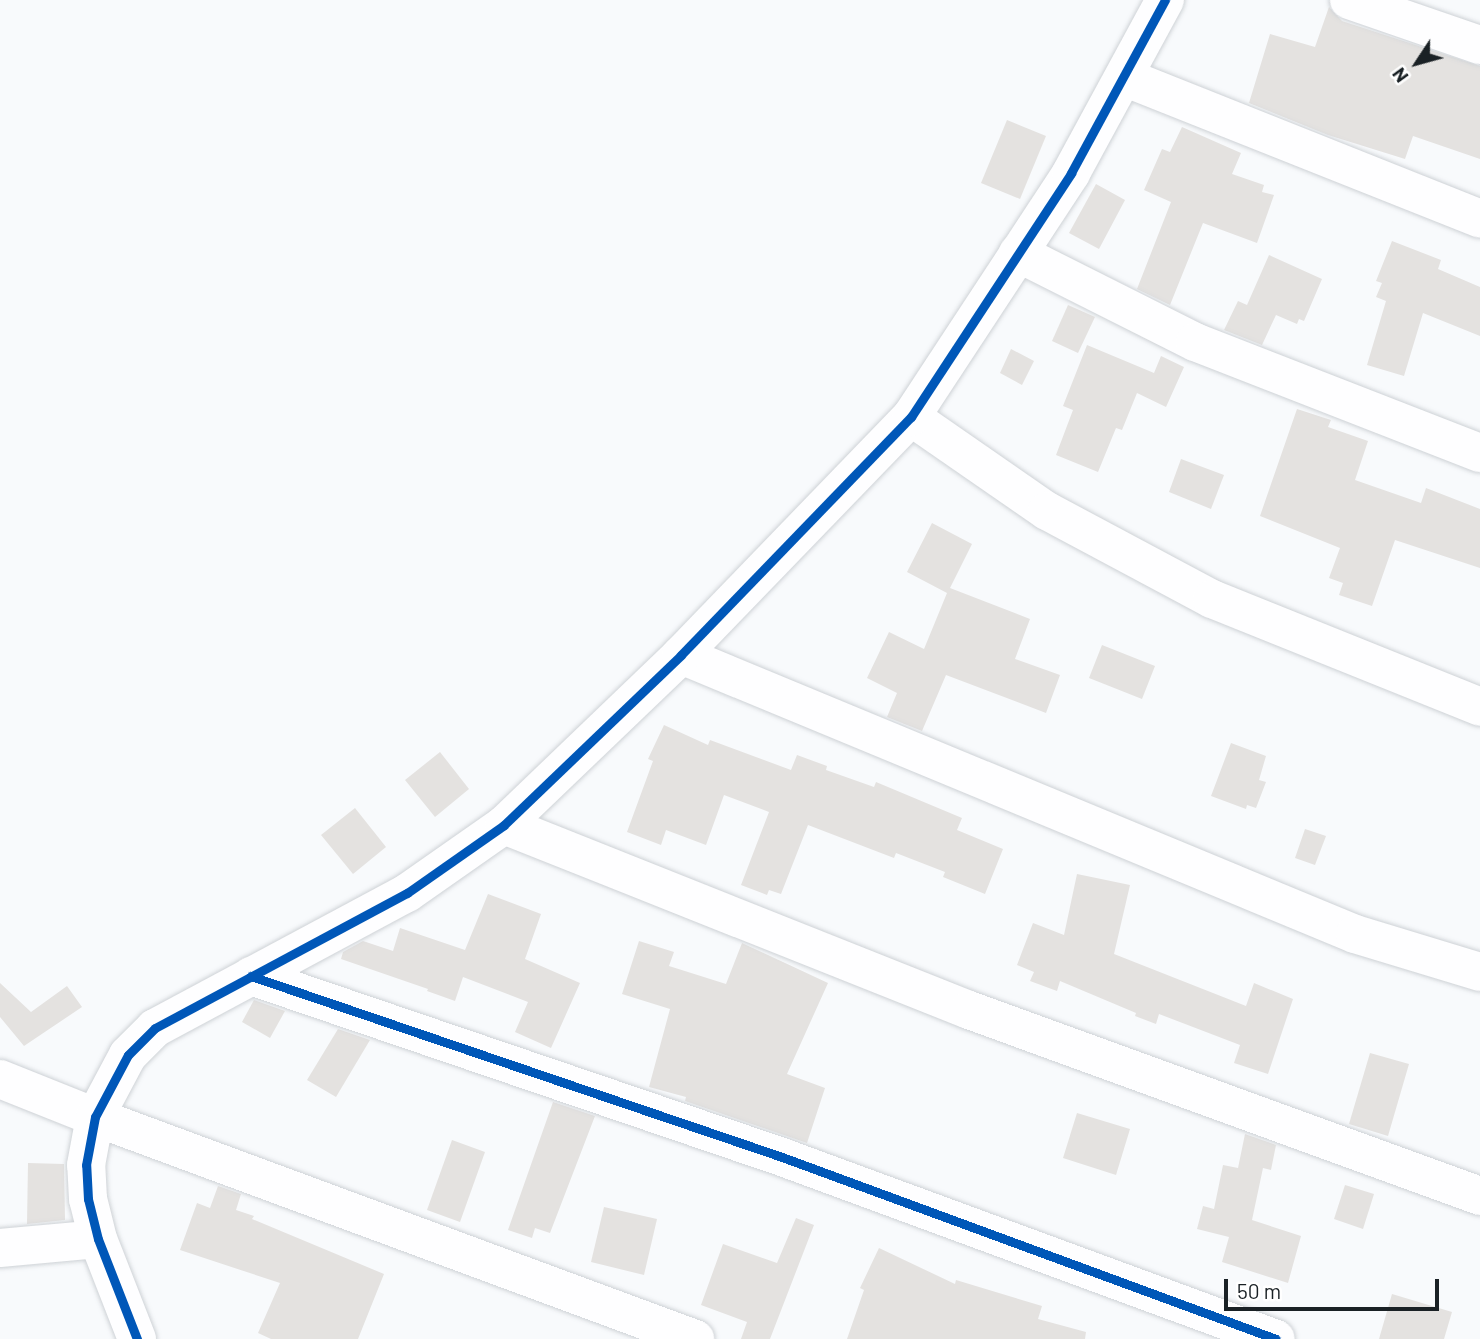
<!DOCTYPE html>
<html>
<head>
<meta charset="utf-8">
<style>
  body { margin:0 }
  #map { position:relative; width:1480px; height:1339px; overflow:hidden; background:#f8fafc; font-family:Barlow,sans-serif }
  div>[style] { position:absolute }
  .building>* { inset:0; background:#e4e2e0 }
  .roads { filter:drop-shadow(0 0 2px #ced2d6) drop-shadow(0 0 2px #ced2d6) }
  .minor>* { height:38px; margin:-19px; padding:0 19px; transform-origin:19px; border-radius:19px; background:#fefeff }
  .cycleway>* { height:9px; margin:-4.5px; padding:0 4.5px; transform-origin:4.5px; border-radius:4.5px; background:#0057b8 }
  span { translate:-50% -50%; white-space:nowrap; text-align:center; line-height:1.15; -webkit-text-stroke:5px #fff; paint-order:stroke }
  .north { position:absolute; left:1382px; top:28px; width:70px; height:70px; -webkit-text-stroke:5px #fff; paint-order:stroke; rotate:234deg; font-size:19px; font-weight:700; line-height:28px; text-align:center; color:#1a2125 }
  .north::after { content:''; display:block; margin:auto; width:24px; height:32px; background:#1a2125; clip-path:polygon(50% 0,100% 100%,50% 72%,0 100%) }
  .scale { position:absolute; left:1224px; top:1279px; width:215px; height:32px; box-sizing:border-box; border:4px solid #1a2125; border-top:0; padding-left:9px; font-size:21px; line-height:24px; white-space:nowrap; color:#1a2125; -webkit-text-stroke:5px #fff; paint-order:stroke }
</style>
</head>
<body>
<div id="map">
  <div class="building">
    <div style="clip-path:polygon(1329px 7px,1342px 21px,1480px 66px,1480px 159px,1413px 136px,1405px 159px,1328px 135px,1249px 103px,1270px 34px,1315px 47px)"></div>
    <div style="clip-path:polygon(1007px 120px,1046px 136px,1020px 199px,981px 183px)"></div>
    <div style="clip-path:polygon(1182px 127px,1241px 153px,1232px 174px,1264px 185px,1262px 192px,1274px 195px,1257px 243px,1203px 223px,1170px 305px,1137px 289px,1171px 202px,1144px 190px,1162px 149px,1170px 152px)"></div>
    <div style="clip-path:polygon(1096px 184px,1125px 200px,1099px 249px,1069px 233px)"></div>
    <div style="clip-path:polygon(1392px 241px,1441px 260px,1438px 269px,1480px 287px,1480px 336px,1423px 313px,1404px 376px,1367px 365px,1386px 301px,1376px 297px,1382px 283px,1376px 281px)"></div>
    <div style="clip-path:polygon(1269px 255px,1322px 279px,1304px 321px,1299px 319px,1297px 324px,1276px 315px,1262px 345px,1224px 330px,1238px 301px,1247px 305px)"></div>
    <div style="clip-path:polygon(1068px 305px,1095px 317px,1078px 353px,1052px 341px)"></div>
    <div style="clip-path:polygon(1087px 345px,1154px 373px,1161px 356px,1184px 367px,1166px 407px,1137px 393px,1122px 430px,1116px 428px,1098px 472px,1056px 455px,1073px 410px,1063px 406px)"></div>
    <div style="clip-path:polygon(1011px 349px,1034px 361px,1022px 385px,1000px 373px)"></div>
    <div style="clip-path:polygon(1297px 409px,1331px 420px,1328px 427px,1368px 441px,1355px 480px,1421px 503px,1426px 488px,1480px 509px,1480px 568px,1395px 540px,1372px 606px,1339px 595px,1343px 583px,1329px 578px,1340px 548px,1260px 516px)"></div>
    <div style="clip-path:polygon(1181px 459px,1224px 475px,1211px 509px,1169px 492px)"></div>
    <div style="clip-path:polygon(932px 523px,972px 544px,950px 588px,1030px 619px,1015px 659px,1060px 675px,1046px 713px,946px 675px,922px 731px,887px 717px,897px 693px,867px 678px,889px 632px,924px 649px,947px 593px,907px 572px)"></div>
    <div style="clip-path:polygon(1102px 645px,1155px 666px,1142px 699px,1089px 678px)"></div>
    <div style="clip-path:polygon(664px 725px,708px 745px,710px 740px,791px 770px,797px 755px,827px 766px,826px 770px,874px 787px,876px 782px,962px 818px,957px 830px,1003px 849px,985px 894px,943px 877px,945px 872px,896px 853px,894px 858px,808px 825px,781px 894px,769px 890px,767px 895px,741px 885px,769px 812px,724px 795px,706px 845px,666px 830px,661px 845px,627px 832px,653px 761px,648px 759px)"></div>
    <div style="clip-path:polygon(1231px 743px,1266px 756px,1259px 780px,1266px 782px,1256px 808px,1247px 805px,1246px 809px,1211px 796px)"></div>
    <div style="clip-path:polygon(440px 752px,469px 789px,435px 817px,405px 780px)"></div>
    <div style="clip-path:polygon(355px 808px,386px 847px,353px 874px,321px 835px)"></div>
    <div style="clip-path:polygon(1305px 829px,1326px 836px,1315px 865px,1295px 858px)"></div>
    <div style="clip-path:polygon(1077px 874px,1130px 885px,1114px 954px,1246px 1006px,1254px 983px,1293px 999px,1268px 1074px,1234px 1063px,1240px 1045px,1159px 1014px,1156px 1024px,1135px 1016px,1136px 1013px,1060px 981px,1057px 991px,1030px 981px,1034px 972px,1017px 965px,1033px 923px,1064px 935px)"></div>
    <div style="clip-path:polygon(488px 894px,541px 914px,525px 959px,580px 983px,551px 1048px,515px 1032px,528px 1002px,463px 977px,455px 1001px,427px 991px,428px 989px,341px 959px,343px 952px,363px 941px,393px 951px,400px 928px,465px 950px)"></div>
    <div style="clip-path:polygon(639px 941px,674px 952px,669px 966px,726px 984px,742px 943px,828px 983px,787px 1074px,825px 1088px,807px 1143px,685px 1101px,686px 1097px,649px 1087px,670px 1009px,622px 994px)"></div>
    <div style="clip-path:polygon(0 983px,31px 1012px,67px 986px,82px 1007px,24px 1046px,0 1017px)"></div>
    <div style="clip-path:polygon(254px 1000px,285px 1011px,270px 1038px,242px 1022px)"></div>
    <div style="clip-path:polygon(338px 1029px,370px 1040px,336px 1097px,307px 1080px)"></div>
    <div style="clip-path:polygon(1370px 1053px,1409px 1064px,1388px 1136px,1349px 1124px)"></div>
    <div style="clip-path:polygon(553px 1102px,595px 1116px,550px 1233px,535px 1228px,532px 1238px,508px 1230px)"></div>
    <div style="clip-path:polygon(1077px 1113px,1130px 1129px,1116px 1175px,1063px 1158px)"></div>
    <div style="clip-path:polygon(1245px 1134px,1276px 1145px,1271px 1170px,1263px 1168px,1252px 1220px,1301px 1236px,1288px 1283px,1222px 1262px,1229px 1237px,1197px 1229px,1203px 1206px,1214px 1209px,1223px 1165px,1238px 1168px)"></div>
    <div style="clip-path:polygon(452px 1140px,485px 1152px,460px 1222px,427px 1210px)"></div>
    <div style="clip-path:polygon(28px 1163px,64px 1164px,65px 1220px,27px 1224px)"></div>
    <div style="clip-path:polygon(1345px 1185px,1374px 1194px,1363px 1229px,1334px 1219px)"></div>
    <div style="clip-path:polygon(218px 1186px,241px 1194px,236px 1210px,254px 1216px,252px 1219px,384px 1274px,358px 1339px,271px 1339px,258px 1333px,280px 1283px,180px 1250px,197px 1203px,210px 1208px)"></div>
    <div style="clip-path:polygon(604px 1207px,657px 1219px,644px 1275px,591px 1262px)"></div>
    <div style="clip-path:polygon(796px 1218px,814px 1225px,770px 1339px,741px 1339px,747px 1322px,701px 1305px,723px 1244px,777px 1263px)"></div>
    <div style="clip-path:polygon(879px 1248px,955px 1284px,956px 1280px,1042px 1306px,1038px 1319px,1086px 1332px,1085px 1339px,847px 1339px,864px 1290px,860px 1288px)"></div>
    <div style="clip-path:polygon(1392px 1294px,1452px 1312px,1444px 1339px,1379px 1339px)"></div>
  </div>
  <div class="roads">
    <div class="minor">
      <div style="left:1349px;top:0;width:139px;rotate:19deg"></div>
      <div style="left:1124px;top:77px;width:383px;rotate:21.7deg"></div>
      <div style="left:1018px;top:253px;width:198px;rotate:26.7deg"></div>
      <div style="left:1195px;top:342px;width:306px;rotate:21.3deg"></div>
      <div style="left:911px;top:417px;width:165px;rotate:34.7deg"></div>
      <div style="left:1047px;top:511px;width:187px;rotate:28.1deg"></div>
      <div style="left:1212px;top:599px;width:289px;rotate:21.9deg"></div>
      <div style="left:681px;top:655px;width:729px;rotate:22.49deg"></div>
      <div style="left:1355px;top:934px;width:131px;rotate:16.9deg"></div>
      <div style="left:504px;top:825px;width:500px;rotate:21.7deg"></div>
      <div style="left:969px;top:1010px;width:544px;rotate:20deg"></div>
      <div style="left:251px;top:976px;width:561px;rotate:18.82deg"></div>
      <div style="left:782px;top:1157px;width:526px;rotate:20.22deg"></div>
      <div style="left:0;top:1079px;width:102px;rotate:21.8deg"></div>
      <div style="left:95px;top:1117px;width:640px;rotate:20.3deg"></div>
      <div style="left:0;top:1248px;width:98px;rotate:-5.2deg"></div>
      <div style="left:137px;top:1339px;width:107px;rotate:-111.3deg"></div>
      <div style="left:98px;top:1239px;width:41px;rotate:-104deg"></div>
      <div style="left:88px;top:1199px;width:34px;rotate:-93deg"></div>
      <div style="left:86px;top:1165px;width:49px;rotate:-79.4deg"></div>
      <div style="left:95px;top:1117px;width:70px;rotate:-62deg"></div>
      <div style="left:128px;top:1055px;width:38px;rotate:-45deg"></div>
      <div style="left:155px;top:1028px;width:286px;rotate:-28.2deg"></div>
      <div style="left:407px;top:893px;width:118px;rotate:-35deg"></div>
      <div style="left:504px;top:825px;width:245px;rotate:-43.8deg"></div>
      <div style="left:681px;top:655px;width:331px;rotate:-46deg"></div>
      <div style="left:911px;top:417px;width:292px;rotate:-56.7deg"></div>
      <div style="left:1071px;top:173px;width:197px;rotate:-61.5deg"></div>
    </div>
  </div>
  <div class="cycleway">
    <div style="left:251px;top:976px;width:561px;rotate:18.82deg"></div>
    <div style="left:782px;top:1157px;width:526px;rotate:20.22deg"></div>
    <div style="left:137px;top:1339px;width:107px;rotate:-111.3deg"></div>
    <div style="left:98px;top:1239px;width:41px;rotate:-104deg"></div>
    <div style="left:88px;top:1199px;width:34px;rotate:-93deg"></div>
    <div style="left:86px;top:1165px;width:49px;rotate:-79.4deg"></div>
    <div style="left:95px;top:1117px;width:70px;rotate:-62deg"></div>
    <div style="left:128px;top:1055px;width:38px;rotate:-45deg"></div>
    <div style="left:155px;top:1028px;width:286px;rotate:-28.2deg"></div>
    <div style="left:407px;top:893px;width:118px;rotate:-35deg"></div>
    <div style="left:504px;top:825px;width:245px;rotate:-43.8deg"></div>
    <div style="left:681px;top:655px;width:331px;rotate:-46deg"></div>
    <div style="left:911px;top:417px;width:292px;rotate:-56.7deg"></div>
    <div style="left:1071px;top:173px;width:197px;rotate:-61.5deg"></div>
  </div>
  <div class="north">N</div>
  <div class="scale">50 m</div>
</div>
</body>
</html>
